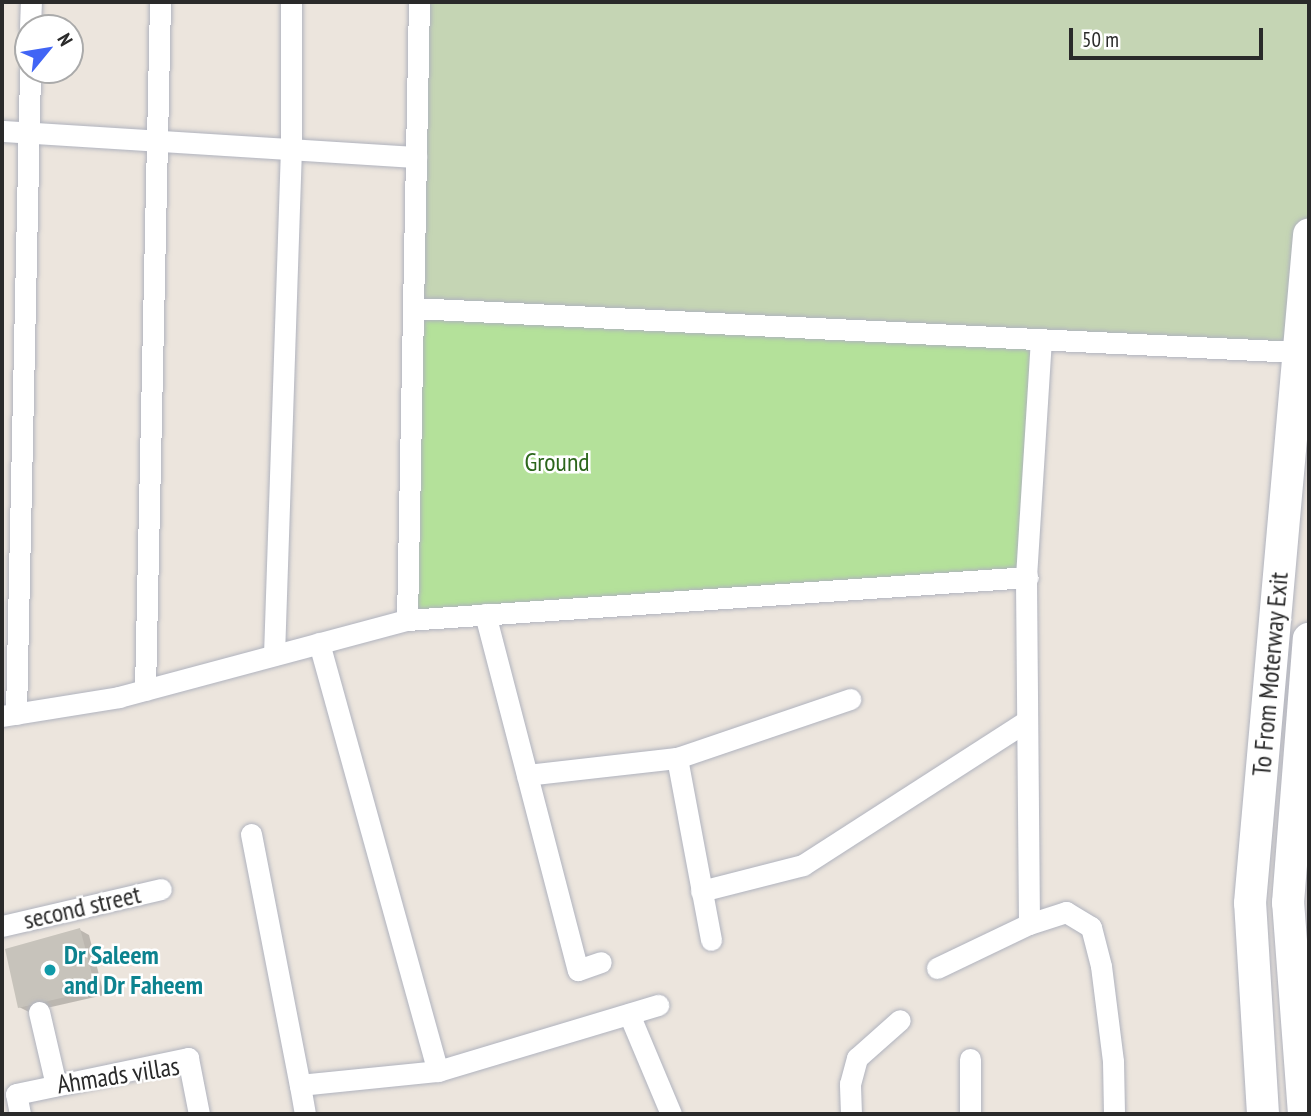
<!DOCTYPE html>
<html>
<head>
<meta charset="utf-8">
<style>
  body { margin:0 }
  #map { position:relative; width:1311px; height:1116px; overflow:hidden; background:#ece5dd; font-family:"PT Sans Narrow",sans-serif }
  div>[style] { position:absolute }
  .green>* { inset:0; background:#b4e19a }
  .cemetery>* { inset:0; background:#c5d5b4 }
  .shadow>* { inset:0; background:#0003 }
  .building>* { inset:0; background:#c7c3bb }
  .roads { filter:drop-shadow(0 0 2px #b0b3be) drop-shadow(0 0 2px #b0b3be) }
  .street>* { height:21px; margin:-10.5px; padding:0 10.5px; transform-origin:10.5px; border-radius:10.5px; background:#fff }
  .secondary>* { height:32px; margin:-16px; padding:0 16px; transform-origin:16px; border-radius:16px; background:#fff }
  .dots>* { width:19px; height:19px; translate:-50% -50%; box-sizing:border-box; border:4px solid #fff; border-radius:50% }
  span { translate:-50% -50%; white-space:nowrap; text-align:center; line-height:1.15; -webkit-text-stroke:5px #fff; paint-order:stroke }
  .park-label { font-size:26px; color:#2c661c }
  .street-label { font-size:26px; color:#2a2a2a }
  .culture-label { font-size:26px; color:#0d838f; font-weight:700 }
  .left { translate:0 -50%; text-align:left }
  .frame { position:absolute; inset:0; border:4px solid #2a2a2a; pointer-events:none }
  .north { position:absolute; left:14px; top:14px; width:70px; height:70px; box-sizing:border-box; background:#fff; border:2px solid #aaa; border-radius:50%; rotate:60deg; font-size:19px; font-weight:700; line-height:28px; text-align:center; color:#2a2a2a }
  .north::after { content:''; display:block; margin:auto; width:24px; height:32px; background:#4165f5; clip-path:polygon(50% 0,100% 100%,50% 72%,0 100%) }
  .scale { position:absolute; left:1069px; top:28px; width:194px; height:32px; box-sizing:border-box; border:4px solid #2a2a2a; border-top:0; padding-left:9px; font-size:21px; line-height:24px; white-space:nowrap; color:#2a2a2a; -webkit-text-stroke:5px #fff; paint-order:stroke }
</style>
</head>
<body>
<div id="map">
  <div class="green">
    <div style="clip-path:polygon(413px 308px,1041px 340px,1028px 577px,407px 620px)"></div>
  </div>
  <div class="cemetery">
    <div style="clip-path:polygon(419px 2px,1309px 2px,1309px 235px,1297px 352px,413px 308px)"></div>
  </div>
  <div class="shadow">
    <div style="clip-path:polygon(80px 930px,89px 935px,104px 995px,29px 1012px,19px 1007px)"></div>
  </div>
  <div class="building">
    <div style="clip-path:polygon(80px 928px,96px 990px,18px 1008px,5px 949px)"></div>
  </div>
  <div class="roads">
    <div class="street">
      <div style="left:30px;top:28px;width:26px;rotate:-88deg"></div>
      <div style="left:2px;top:131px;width:415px;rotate:3.6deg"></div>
      <div style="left:413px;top:308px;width:885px;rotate:2.85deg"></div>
      <div style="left:485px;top:614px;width:368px;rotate:75.4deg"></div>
      <div style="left:578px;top:970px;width:24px;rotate:-19deg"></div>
      <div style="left:407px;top:620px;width:618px;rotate:-88.89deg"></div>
      <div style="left:319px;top:643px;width:444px;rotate:74.5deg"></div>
      <div style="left:274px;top:655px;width:508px;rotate:-88.08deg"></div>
      <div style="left:291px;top:147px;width:145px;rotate:-90deg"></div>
      <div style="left:145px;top:690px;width:688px;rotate:-88.75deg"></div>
      <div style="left:16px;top:714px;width:644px;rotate:-88.75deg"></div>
      <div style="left:2px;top:716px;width:119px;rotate:-9.2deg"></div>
      <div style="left:119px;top:697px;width:298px;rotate:-15deg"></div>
      <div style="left:407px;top:620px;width:622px;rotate:-3.96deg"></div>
      <div style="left:677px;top:758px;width:185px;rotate:79.4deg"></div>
      <div style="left:527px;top:775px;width:151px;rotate:-6.5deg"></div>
      <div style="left:677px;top:758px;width:183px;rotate:-18.8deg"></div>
      <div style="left:251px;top:834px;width:256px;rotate:79deg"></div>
      <div style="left:701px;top:891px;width:105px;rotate:-14.3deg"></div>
      <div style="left:803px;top:865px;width:264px;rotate:-32.8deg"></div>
      <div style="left:1029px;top:924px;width:39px;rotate:-18deg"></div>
      <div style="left:1066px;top:912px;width:29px;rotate:31deg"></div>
      <div style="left:1091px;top:927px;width:40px;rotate:75.6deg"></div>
      <div style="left:1101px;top:966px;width:96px;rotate:82.8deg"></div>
      <div style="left:1113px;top:1061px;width:53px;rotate:88.9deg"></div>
      <div style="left:2px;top:926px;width:163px;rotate:-13.1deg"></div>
      <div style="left:937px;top:968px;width:102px;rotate:-25.6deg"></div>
      <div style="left:1029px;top:924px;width:347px;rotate:-90.5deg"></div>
      <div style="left:1026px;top:577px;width:237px;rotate:-86.4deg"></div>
      <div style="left:39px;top:1012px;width:75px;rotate:76.9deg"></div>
      <div style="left:629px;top:1014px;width:108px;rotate:67.2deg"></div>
      <div style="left:20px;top:1114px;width:20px;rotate:-101deg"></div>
      <div style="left:16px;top:1094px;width:176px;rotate:-11.8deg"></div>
      <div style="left:188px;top:1058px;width:57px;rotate:78.9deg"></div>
      <div style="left:305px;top:1114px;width:29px;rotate:-100deg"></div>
      <div style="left:300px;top:1085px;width:139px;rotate:-5.8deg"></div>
      <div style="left:438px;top:1071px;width:230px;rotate:-16.7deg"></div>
      <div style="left:851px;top:1114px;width:30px;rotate:-92deg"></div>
      <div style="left:850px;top:1084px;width:27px;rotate:-75deg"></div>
      <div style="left:857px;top:1058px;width:57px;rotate:-41.5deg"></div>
      <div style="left:970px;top:1114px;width:55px;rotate:-90deg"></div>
    </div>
    <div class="secondary">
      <div style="left:1263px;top:1114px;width:211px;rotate:-93.5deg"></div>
      <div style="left:1250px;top:903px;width:671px;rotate:-84.95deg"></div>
      <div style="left:1304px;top:1114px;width:212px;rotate:-94.3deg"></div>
      <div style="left:1288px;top:903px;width:265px;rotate:-85.5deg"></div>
    </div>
  </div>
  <div class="dots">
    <div style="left:50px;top:970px;background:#0f9aa8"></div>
  </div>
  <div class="park-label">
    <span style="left:557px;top:462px">Ground</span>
  </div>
  <div class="street-label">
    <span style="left:1270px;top:674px;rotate:-85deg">To From Moterway Exit</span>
    <span style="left:82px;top:907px;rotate:-13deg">second street</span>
    <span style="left:118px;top:1075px;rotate:-9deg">Ahmads villas</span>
  </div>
  <div class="culture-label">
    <span class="left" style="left:64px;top:970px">Dr Saleem<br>and Dr Faheem</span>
  </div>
  <div class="frame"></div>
  <div class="north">N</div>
  <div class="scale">50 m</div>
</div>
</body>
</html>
